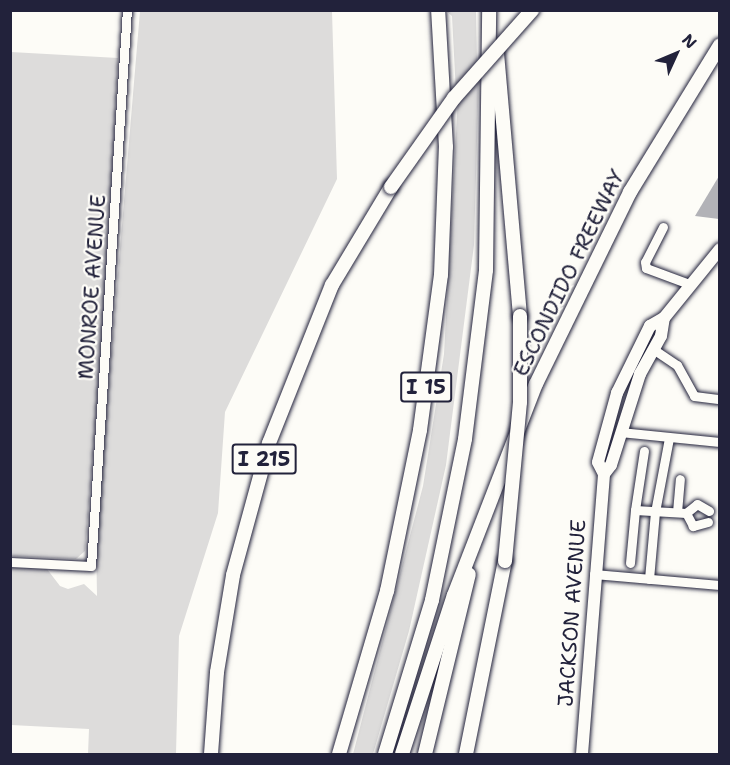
<!DOCTYPE html>
<html>
<head>
<meta charset="utf-8">
<style>
  body { margin:0 }
  #map { position:relative; width:730px; height:765px; overflow:hidden; background:#fdfcf7; font-family:"Shantell Sans",sans-serif }
  div>[style] { position:absolute }
  .green>* { inset:0; background:#dddcdb }
  .water>* { inset:0; background:#b2b2b7 }
  .roads { filter:drop-shadow(0 0 2px #22223b) drop-shadow(0 0 2px #22223b) }
  .minor>* { height:9px; margin:-4.5px; padding:0 4.5px; transform-origin:4.5px; border-radius:4.5px; background:#fdfcf7 }
  .major>* { height:12px; margin:-6px; padding:0 6px; transform-origin:6px; border-radius:6px; background:#fdfcf7 }
  .highway>* { height:14px; margin:-7px; padding:0 7px; transform-origin:7px; border-radius:7px; background:#fdfcf7 }
  .bridges { filter:drop-shadow(0 0 2px #22223b) drop-shadow(0 0 2px #22223b) }
  .highway-bridge>* { height:14px; margin:-7px; padding:0 7px; transform-origin:7px; border-radius:7px; background:#fdfcf7 }
  span { translate:-50% -50%; white-space:nowrap; text-align:center; line-height:1.15; -webkit-text-stroke:4.5px #fdfcf7; paint-order:stroke }
  .shield-label span { padding:2px 4px; background:#fdfcf7; border:2px solid; border-radius:4px; -webkit-text-stroke-width:0 }
  .shield-label { font-size:20px; color:#22223b; font-weight:700 }
  .street-label { font-size:21px; color:#22223b }
  .frame { position:absolute; inset:0; border:12px solid #22223b; pointer-events:none }
  .north { position:absolute; left:646px; top:24px; width:60px; height:60px; -webkit-text-stroke:4px #fdfcf7; paint-order:stroke; rotate:46deg; font-size:16px; font-weight:700; line-height:24px; text-align:center; color:#22223b }
  .north::after { content:''; display:block; margin:auto; width:21px; height:27px; background:#22223b; clip-path:polygon(50% 0,100% 100%,50% 72%,0 100%) }
</style>
</head>
<body>
<div id="map">
  <div class="green">
    <div style="clip-path:polygon(140px 11px,332px 11px,337px 179px,225px 412px,218px 513px,179px 636px,176px 754px,88px 754px,89px 729px,11px 725px,10px 567px,47px 569px,60px 586px,68px 589px,84px 584px,97px 596px,96px 535px)"></div>
    <div style="clip-path:polygon(446px 11px,476px 11px,477px 64px,456px 93px,452px 16px)"></div>
    <div style="clip-path:polygon(11px 52px,118px 58px,105px 304px,85px 551px,76px 559px,11px 556px)"></div>
    <div style="clip-path:polygon(479px 71px,474px 245px,446px 465px,409px 631px,373px 754px,353px 754px,423px 486px,444px 354px,458px 97px)"></div>
  </div>
  <div class="water">
    <div style="clip-path:polygon(719px 176px,719px 219px,695px 216px)"></div>
  </div>
  <div class="roads">
    <div class="minor">
      <div style="left:663px;top:227px;width:39px;rotate:117deg"></div>
      <div style="left:645px;top:262px;width:6px;rotate:81deg"></div>
      <div style="left:646px;top:268px;width:46px;rotate:20.4deg"></div>
      <div style="left:653px;top:349px;width:29px;rotate:34deg"></div>
      <div style="left:677px;top:365px;width:35px;rotate:61deg"></div>
      <div style="left:694px;top:396px;width:26px;rotate:7deg"></div>
      <div style="left:620px;top:432px;width:100px;rotate:5.7deg"></div>
      <div style="left:644px;top:451px;width:60px;rotate:98.7deg"></div>
      <div style="left:635px;top:510px;width:51px;rotate:3.4deg"></div>
      <div style="left:677px;top:512px;width:33px;rotate:-85deg"></div>
      <div style="left:708px;top:522px;width:16px;rotate:165deg"></div>
      <div style="left:693px;top:526px;width:15px;rotate:-118deg"></div>
      <div style="left:686px;top:513px;width:14px;rotate:-39deg"></div>
      <div style="left:697px;top:504px;width:14px;rotate:30deg"></div>
      <div style="left:10px;top:562px;width:81px;rotate:2.8deg"></div>
      <div style="left:91px;top:566px;width:557px;rotate:-86.3deg"></div>
      <div style="left:630px;top:563px;width:53px;rotate:-84.6deg"></div>
      <div style="left:594px;top:574px;width:126px;rotate:5deg"></div>
      <div style="left:649px;top:579px;width:67px;rotate:-84.9deg"></div>
      <div style="left:655px;top:512px;width:75px;rotate:-79.3deg"></div>
    </div>
    <div class="major">
      <div style="left:604px;top:474px;width:13px;rotate:-117deg"></div>
      <div style="left:598px;top:462px;width:72px;rotate:-74.6deg"></div>
      <div style="left:617px;top:393px;width:75px;rotate:-63.8deg"></div>
      <div style="left:650px;top:326px;width:16px;rotate:-30deg"></div>
      <div style="left:582px;top:754px;width:281px;rotate:-85.5deg"></div>
      <div style="left:604px;top:474px;width:11px;rotate:-52deg"></div>
      <div style="left:611px;top:465px;width:96px;rotate:-72.3deg"></div>
      <div style="left:640px;top:374px;width:43px;rotate:-61.1deg"></div>
      <div style="left:661px;top:336px;width:18px;rotate:-81deg"></div>
      <div style="left:664px;top:318px;width:89px;rotate:-50.9deg"></div>
    </div>
    <div class="highway">
      <div style="left:497px;top:53px;width:264px;rotate:85deg"></div>
      <div style="left:211px;top:754px;width:82px;rotate:-85.8deg"></div>
      <div style="left:217px;top:672px;width:98px;rotate:-80.6deg"></div>
      <div style="left:233px;top:575px;width:137px;rotate:-74.7deg"></div>
      <div style="left:269px;top:443px;width:170px;rotate:-68.3deg"></div>
      <div style="left:332px;top:285px;width:114px;rotate:-59deg"></div>
      <div style="left:339px;top:754px;width:170px;rotate:-73.6deg"></div>
      <div style="left:387px;top:591px;width:164px;rotate:-78.4deg"></div>
      <div style="left:420px;top:430px;width:156px;rotate:-82.3deg"></div>
      <div style="left:441px;top:275px;width:128px;rotate:-87.8deg"></div>
      <div style="left:446px;top:147px;width:137px;rotate:-93.3deg"></div>
      <div style="left:385px;top:754px;width:161px;rotate:-73deg"></div>
      <div style="left:432px;top:600px;width:164px;rotate:-78.4deg"></div>
      <div style="left:465px;top:439px;width:170px;rotate:-82.9deg"></div>
      <div style="left:486px;top:270px;width:260px;rotate:-89.3deg"></div>
      <div style="left:402px;top:754px;width:167px;rotate:-71.9deg"></div>
      <div style="left:454px;top:595px;width:226px;rotate:-68.8deg"></div>
      <div style="left:536px;top:384px;width:214px;rotate:-63.9deg"></div>
      <div style="left:630px;top:192px;width:172px;rotate:-58.5deg"></div>
      <div style="left:425px;top:754px;width:185px;rotate:-76.3deg"></div>
      <div style="left:466px;top:754px;width:197px;rotate:-78.6deg"></div>
    </div>
  </div>
  <div class="bridges">
    <div class="highway-bridge">
      <div style="left:391px;top:187px;width:109px;rotate:-54.7deg"></div>
      <div style="left:454px;top:98px;width:118px;rotate:-48.4deg"></div>
      <div style="left:505px;top:561px;width:160px;rotate:-84.6deg"></div>
      <div style="left:520px;top:402px;width:86px;rotate:-90deg"></div>
    </div>
  </div>
  <div class="shield-label">
    <span style="left:426px;top:387px">I 15</span>
    <span style="left:264px;top:459px">I 215</span>
  </div>
  <div class="street-label">
    <span style="left:569px;top:273px;rotate:-64deg">ESCONDIDO FREEWAY</span>
    <span style="left:92px;top:287px;rotate:-86deg">MONROE AVENUE</span>
    <span style="left:572px;top:613px;rotate:-86deg">JACKSON AVENUE</span>
  </div>
  <div class="frame"></div>
  <div class="north">N</div>
</div>
</body>
</html>
